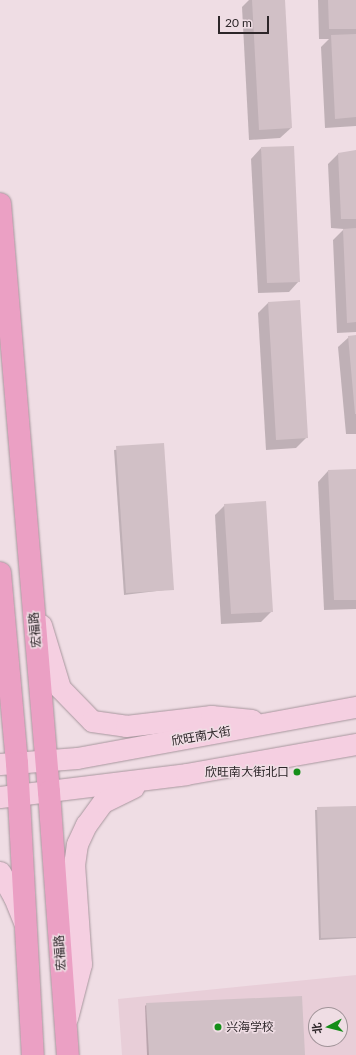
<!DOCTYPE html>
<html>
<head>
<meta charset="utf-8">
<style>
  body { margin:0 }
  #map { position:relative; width:356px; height:1055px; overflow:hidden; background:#efdde4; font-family:Lato,"Noto Sans SC",sans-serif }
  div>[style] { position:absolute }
  .built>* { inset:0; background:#e8ced8 }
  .shadow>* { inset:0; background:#0003 }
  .building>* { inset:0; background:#d1c0c6 }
  .roads { filter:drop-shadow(0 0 1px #a7969d) drop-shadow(0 0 1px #a7969d) }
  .secondary>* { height:21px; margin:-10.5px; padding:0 10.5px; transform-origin:10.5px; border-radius:10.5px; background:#f5cfe1 }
  .primary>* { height:22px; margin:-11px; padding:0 11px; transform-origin:11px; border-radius:11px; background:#eba0c4 }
  .dots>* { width:11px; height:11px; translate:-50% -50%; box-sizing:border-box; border:2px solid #efdde4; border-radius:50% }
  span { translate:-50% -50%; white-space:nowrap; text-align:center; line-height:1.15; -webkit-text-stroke:3px #efdde4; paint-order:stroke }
  .street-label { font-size:12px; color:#2d2629 }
  .poi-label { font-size:12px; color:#2d2629 }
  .right { translate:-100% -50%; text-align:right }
  .left { translate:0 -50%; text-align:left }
  .north { position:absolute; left:308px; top:1007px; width:40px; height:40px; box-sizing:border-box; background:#efdde4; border:1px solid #a19499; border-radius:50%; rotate:263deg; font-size:11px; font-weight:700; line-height:16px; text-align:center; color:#2d2629 }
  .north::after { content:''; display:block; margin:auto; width:14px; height:18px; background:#158e19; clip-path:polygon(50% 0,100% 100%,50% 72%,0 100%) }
  .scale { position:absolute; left:218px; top:16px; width:51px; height:18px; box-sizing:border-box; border:2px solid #2d2629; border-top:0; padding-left:5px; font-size:12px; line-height:14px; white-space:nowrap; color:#2d2629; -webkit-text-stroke:3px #efdde4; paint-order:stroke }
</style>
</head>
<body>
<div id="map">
  <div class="built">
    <div style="clip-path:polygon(evenodd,356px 975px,356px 1055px,122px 1055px,118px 999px,356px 975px,316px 1015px,340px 1015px,340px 1039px,316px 1039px,316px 1015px)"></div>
  </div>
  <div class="shadow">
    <div style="clip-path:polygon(249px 0,284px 0,291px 128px,280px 138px,249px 140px,242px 7px)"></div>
    <div style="clip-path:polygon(318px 0,356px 0,356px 126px,325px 128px,321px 47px,329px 39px,319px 39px)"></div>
    <div style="clip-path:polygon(261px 148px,299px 281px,289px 292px,258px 293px,251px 159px)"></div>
    <div style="clip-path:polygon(356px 151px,356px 332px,337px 333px,333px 240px,344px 229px,331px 228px,328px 164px,338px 154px)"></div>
    <div style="clip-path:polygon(299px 301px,307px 437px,296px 448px,266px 450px,258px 313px,268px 303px)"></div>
    <div style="clip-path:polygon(356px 336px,356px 434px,346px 434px,338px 347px,349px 337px)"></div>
    <div style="clip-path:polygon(163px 444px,173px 589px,124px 595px,114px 450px)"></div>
    <div style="clip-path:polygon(356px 470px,356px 609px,324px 610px,318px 482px,328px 471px)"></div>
    <div style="clip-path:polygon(225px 505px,272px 611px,261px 622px,221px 624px,215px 515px)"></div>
    <div style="clip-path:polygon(356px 807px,356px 938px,319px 940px,315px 810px)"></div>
    <div style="clip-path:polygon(147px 1004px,304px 1055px,147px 1055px,145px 1006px)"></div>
  </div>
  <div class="building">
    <div style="clip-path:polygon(252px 0,285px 0,292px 128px,259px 130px)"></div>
    <div style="clip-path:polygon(328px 0,356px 0,356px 29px,329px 29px)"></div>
    <div style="clip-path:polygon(356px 34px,356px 117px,335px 119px,331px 35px)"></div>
    <div style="clip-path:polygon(294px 146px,300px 282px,267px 283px,261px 147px)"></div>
    <div style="clip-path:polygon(356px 150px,356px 219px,341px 219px,338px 153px)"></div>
    <div style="clip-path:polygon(356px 228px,356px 322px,347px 323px,343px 229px)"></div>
    <div style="clip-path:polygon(300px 300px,308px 438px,276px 440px,268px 302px)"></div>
    <div style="clip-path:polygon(356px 335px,356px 414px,355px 414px,348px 336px)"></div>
    <div style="clip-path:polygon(164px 443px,174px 590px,126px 593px,116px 446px)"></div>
    <div style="clip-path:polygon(356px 469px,356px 600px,334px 600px,328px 470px)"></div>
    <div style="clip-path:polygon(266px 501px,273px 612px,231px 614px,224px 504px)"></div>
    <div style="clip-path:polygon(356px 806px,356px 937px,321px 938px,317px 807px)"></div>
    <div style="clip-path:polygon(302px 996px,305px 1055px,149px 1055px,146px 1003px)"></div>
  </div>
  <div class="roads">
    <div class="secondary">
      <div style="left:41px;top:625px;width:66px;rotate:73.2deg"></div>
      <div style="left:60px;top:688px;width:46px;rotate:45.9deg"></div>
      <div style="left:92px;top:721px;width:34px;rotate:8deg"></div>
      <div style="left:126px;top:726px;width:86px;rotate:-6.7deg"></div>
      <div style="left:211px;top:716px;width:41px;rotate:5.6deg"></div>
      <div style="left:0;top:764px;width:77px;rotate:-4.5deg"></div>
      <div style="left:77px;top:758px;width:284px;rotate:-10.4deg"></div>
      <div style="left:0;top:797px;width:187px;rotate:-7deg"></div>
      <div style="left:186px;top:774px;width:173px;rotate:-10deg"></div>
      <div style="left:0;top:872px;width:29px;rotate:61deg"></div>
      <div style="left:14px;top:897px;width:27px;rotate:68deg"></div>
      <div style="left:67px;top:1018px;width:56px;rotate:-75.5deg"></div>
      <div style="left:81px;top:964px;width:99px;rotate:-94deg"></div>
      <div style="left:74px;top:865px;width:21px;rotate:-82deg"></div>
      <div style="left:77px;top:844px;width:21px;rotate:-65deg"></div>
      <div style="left:86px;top:825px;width:29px;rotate:-54deg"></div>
      <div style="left:103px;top:802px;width:34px;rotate:-26deg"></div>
    </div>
    <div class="primary">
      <div style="left:0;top:204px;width:590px;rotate:85.24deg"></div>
      <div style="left:49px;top:792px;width:264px;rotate:85.9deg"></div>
      <div style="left:0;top:573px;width:191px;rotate:84.9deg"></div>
      <div style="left:17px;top:763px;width:292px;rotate:86.9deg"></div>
    </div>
  </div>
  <div class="dots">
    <div style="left:297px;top:772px;background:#158e19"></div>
    <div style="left:218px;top:1027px;background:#158e19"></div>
  </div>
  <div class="street-label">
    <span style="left:35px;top:630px;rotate:-95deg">宏福路</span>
    <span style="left:201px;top:736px;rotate:-10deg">欣旺南大街</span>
    <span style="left:60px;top:953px;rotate:-94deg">宏福路</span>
  </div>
  <div class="poi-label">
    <span class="right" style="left:289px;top:772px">欣旺南大街北口</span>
    <span class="left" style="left:226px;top:1027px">兴海学校</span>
  </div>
  <div class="north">北</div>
  <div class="scale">20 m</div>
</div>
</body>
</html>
